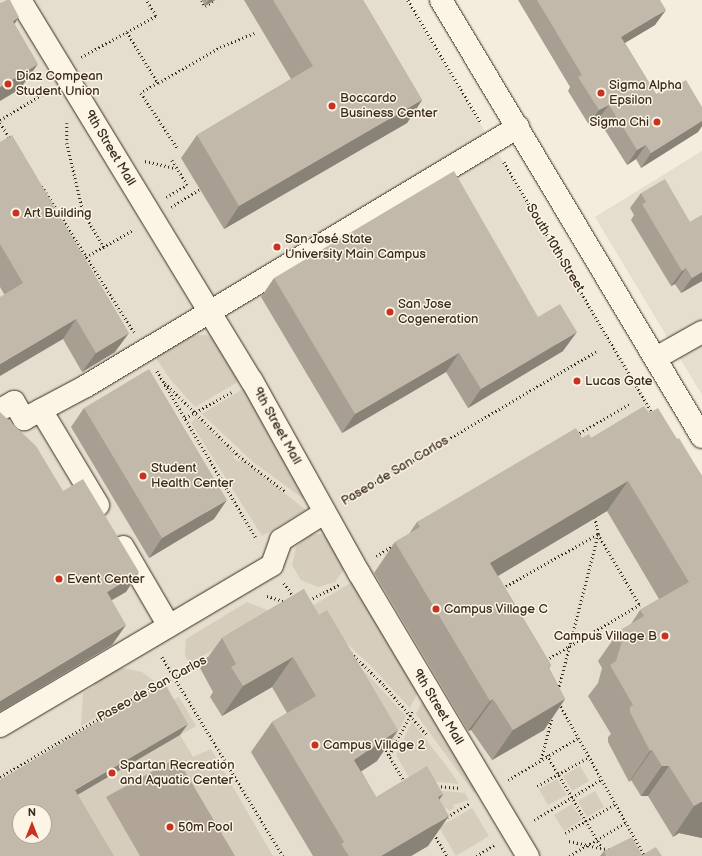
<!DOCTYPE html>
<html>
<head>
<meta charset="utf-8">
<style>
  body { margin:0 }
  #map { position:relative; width:702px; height:856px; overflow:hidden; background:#f4eddd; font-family:"Balsamiq Sans",sans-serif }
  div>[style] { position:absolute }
  .built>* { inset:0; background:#e5ddce }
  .green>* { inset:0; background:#d6cdbd }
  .water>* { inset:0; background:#b0a596 }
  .path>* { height:2.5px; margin-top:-1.25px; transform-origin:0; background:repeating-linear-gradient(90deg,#3b2a1e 0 1px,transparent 0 4px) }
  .roads { filter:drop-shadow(0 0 1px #3b2a1e) drop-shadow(0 0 1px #3b2a1e) }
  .minor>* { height:22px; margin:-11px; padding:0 11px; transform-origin:11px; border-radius:11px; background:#fcf5e5 }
  .major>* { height:22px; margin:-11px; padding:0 11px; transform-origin:11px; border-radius:11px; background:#fcf5e5 }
  .wall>* { inset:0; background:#a89f92 }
  .shaded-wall>* { inset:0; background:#888277 }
  .building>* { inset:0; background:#c3b9aa }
  .dots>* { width:11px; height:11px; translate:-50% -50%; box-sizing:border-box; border:2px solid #fcf5e5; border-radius:50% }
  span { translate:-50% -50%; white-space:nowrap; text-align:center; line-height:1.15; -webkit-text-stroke:3px #fcf5e5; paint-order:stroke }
  .poi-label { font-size:13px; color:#3b2a1e }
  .left { translate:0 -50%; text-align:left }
  .right { translate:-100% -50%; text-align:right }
  .street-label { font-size:13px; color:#3b2a1e }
  .north { position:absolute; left:12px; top:804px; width:40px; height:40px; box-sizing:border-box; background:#fcf5e5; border:1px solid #afa495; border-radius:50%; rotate:0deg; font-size:11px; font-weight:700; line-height:16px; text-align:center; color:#3b2a1e }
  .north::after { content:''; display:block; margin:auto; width:14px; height:18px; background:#c8321e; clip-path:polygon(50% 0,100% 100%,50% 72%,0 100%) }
</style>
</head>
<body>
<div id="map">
  <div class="built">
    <div style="clip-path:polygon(evenodd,0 0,406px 0,702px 493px,702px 856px,0 856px,0 0,20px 812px,44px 812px,44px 836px,20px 836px,20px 812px)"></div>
    <div style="clip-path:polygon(702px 151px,702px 395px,595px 217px)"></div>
  </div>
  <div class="green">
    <div style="clip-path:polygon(190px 335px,206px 335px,214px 339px,241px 380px,195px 407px,170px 379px,154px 355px)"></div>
    <div style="clip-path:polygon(246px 387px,308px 502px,253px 462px,202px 414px)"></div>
    <div style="clip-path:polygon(196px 417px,235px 454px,233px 457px,239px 462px,241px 459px,306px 510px,262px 536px,191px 423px)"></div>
    <div style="clip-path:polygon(317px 534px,326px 534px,345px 568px,335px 582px,318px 587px,301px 580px,292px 565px,296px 547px,309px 535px)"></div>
    <div style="clip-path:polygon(355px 580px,420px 688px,410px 708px,371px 666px,309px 608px)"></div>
    <div style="clip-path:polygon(247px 602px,274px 613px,189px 664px,185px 655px,186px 639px)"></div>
    <div style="clip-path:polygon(325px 634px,367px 674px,406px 716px,391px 747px)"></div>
    <div style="clip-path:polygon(119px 667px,142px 672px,155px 682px,81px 726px,83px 693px,95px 686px,92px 681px)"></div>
    <div style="clip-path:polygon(425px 696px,480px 790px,474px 793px,416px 714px)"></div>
    <div style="clip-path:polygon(evenodd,179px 697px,196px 726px,180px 735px,193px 757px,211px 749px,273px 856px,0 856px,0 786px,179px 697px,20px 812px,44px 812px,44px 836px,20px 836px,20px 812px)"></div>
    <div style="clip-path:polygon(412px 722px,448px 768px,459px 784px,410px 779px,396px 755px)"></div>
    <div style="clip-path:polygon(580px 766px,589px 781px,572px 791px,563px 776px)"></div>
    <div style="clip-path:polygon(557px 779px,567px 795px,548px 805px,539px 789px)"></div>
    <div style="clip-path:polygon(416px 788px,465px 793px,469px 800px,453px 805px,454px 808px,449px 811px,447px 808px,439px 812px)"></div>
    <div style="clip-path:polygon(595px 791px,604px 807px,587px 817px,578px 801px)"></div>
    <div style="clip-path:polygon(572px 804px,582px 820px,564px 831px,554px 815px)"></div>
    <div style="clip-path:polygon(472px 808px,489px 836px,456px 856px,439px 827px)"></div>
  </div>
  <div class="water">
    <div style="clip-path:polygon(177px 758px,235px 856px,140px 856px,106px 797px)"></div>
  </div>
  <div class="path">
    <div style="left:202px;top:0;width:7px;rotate:63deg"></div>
    <div style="left:205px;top:6px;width:12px;rotate:-31deg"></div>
    <div style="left:408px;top:0;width:143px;rotate:59.3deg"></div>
    <div style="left:127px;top:32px;width:60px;rotate:58.7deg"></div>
    <div style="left:158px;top:83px;width:72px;rotate:-30.1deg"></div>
    <div style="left:220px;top:47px;width:37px;rotate:-22deg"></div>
    <div style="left:81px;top:57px;width:85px;rotate:-28.7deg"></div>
    <div style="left:156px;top:16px;width:19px;rotate:-122deg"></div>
    <div style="left:158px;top:83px;width:20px;rotate:150deg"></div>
    <div style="left:141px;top:93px;width:67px;rotate:56.5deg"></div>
    <div style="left:0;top:120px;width:57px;rotate:-31.5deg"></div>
    <div style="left:0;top:123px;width:18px;rotate:56deg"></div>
    <div style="left:67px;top:123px;width:20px;rotate:90deg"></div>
    <div style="left:67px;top:143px;width:71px;rotate:76.9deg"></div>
    <div style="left:83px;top:212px;width:41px;rotate:59deg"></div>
    <div style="left:145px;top:161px;width:32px;rotate:13deg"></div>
    <div style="left:504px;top:162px;width:293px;rotate:59.4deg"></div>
    <div style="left:42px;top:186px;width:173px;rotate:57.8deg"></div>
    <div style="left:166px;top:197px;width:24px;rotate:-30deg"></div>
    <div style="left:187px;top:185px;width:32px;rotate:-122deg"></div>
    <div style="left:171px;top:207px;width:34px;rotate:-32deg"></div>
    <div style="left:82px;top:259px;width:59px;rotate:-29.6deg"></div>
    <div style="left:157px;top:371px;width:194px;rotate:59.3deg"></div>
    <div style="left:165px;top:383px;width:104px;rotate:44.6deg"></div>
    <div style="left:239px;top:456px;width:59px;rotate:37.5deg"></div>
    <div style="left:185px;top:418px;width:54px;rotate:-29deg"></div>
    <div style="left:576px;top:435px;width:64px;rotate:-30.2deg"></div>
    <div style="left:344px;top:501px;width:295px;rotate:-30.7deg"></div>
    <div style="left:598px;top:534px;width:82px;rotate:59.4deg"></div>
    <div style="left:640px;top:605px;width:118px;rotate:149.5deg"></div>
    <div style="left:538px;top:665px;width:85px;rotate:-122.9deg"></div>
    <div style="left:492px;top:594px;width:122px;rotate:-29.5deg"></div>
    <div style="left:376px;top:556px;width:23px;rotate:-31deg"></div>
    <div style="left:284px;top:583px;width:17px;rotate:54deg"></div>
    <div style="left:267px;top:596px;width:21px;rotate:17deg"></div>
    <div style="left:309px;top:600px;width:35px;rotate:-27deg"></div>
    <div style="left:351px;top:653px;width:46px;rotate:44.1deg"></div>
    <div style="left:384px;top:685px;width:66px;rotate:49.3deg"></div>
    <div style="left:162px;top:657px;width:233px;rotate:58.7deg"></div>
    <div style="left:558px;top:690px;width:161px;rotate:-75.6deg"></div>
    <div style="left:598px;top:534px;width:19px;rotate:-102deg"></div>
    <div style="left:559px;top:703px;width:176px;rotate:60.7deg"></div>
    <div style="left:384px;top:747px;width:41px;rotate:59deg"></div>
    <div style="left:389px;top:755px;width:51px;rotate:-61.9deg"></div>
    <div style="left:547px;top:755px;width:108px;rotate:59.4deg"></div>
    <div style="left:541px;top:759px;width:43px;rotate:-75.3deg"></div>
    <div style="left:0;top:777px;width:177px;rotate:-30.6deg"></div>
    <div style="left:152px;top:687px;width:7px;rotate:-8deg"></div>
    <div style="left:159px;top:686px;width:57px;rotate:-29.2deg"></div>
    <div style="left:508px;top:780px;width:82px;rotate:-31deg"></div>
    <div style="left:437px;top:786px;width:23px;rotate:5deg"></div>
    <div style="left:537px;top:786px;width:60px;rotate:-29.1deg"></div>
    <div style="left:447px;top:817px;width:27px;rotate:-31deg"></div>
    <div style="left:534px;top:820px;width:79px;rotate:-31.1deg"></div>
    <div style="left:565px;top:833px;width:60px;rotate:-30deg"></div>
    <div style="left:434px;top:834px;width:26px;rotate:59deg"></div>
    <div style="left:569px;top:841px;width:42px;rotate:12.4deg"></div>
    <div style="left:476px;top:856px;width:21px;rotate:-31deg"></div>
    <div style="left:569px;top:856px;width:67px;rotate:-30.4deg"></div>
  </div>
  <div class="roads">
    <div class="minor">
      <div style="left:20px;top:0;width:446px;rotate:58.7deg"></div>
      <div style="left:252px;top:381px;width:220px;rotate:60.9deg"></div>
      <div style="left:359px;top:573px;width:330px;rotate:59.2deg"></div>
      <div style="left:656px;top:358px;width:53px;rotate:-29.5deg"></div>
      <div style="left:0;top:410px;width:16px;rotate:-30deg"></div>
      <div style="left:14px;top:402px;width:20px;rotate:60deg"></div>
      <div style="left:24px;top:419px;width:70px;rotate:-28deg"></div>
      <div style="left:86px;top:386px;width:504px;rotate:-30.94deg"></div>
      <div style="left:41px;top:410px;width:111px;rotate:59deg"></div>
      <div style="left:123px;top:547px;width:91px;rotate:59.8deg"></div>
      <div style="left:0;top:726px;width:316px;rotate:-30.6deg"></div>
      <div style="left:272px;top:565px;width:27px;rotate:-70deg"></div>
      <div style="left:281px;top:540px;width:51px;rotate:-32.1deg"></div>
    </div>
    <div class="major">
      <div style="left:441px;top:0;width:509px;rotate:59.15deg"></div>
    </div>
  </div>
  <div class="wall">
    <div style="clip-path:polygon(202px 0,215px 0,205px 6px)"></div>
    <div style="clip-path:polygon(244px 0,363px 0,422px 100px,407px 123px,224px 229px,181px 158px,197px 135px,291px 79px)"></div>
    <div style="clip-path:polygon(518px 0,660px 0,655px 25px,625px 43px,656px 94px,662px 93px,702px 107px,702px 126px,698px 132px,641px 168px,636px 159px,627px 165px,598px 119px,589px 125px,568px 91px,570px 87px)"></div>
    <div style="clip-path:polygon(0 142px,115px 352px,82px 372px,63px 339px,4px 294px,0 287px)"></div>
    <div style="clip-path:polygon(641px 193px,690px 222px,702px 215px,702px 281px,681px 293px,675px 284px,671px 286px,631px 220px,634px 215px,630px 208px)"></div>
    <div style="clip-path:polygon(274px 278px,538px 317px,563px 351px,468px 408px,446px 372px,342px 433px,261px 297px)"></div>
    <div style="clip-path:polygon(84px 408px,214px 519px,149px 558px,71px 427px)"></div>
    <div style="clip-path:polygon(649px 413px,677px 439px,702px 476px,702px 838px,679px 833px,673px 837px,648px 796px,641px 796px,631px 780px,629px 782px,608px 742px,608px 737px,611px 734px,588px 696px,598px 683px,602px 668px,598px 661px,619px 631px,631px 624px,640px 610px,659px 599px,607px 511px,498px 576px,551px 665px,549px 668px,565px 699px,544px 730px,492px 760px,471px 730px,468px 731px,374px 573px,395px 542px,409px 534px,417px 522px,582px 438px,591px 438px)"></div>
    <div style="clip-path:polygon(304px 589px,377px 761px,361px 771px,376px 797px,443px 794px,440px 799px,428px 846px,411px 856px,313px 856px,251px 752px,272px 722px,287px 713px,272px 687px,222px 716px,210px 697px,213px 692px,200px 668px,222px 638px)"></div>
    <div style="clip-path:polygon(604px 851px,642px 855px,662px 856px,600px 856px)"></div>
  </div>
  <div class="shaded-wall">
    <div style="clip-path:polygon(209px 0,215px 0,205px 6px)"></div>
    <div style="clip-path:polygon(666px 10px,655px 25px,611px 51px,621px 37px)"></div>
    <div style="clip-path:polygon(19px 17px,2px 43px,13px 21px)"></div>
    <div style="clip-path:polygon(38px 64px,20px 89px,0 101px,0 87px)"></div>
    <div style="clip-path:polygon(422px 100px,407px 123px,224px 229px,239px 206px)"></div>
    <div style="clip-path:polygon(609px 105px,598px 119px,589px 125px,599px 110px)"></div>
    <div style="clip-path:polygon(702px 121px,702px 126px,698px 132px,641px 168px,651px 153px)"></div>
    <div style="clip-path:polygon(646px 145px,636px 159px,627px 165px,637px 150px)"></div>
    <div style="clip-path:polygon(686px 268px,675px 284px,671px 286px,682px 271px)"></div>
    <div style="clip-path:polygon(702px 272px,702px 281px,681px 293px,692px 278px)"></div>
    <div style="clip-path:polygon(76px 319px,63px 339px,0 376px,0 364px)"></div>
    <div style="clip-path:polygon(577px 332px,563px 351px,468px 408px,481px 389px)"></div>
    <div style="clip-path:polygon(129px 333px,115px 352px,82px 372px,96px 353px)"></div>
    <div style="clip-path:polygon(459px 353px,446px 372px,342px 433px,355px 414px)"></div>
    <div style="clip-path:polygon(628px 481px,607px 511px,469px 593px,490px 563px)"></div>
    <div style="clip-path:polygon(227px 500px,214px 519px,149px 558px,162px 538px)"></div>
    <div style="clip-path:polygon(139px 572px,126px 592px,93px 611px,107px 592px)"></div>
    <div style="clip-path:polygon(126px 625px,112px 645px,0 712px,0 701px)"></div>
    <div style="clip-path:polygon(293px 657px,272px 687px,222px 716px,243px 686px)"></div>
    <div style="clip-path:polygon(493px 699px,471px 730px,468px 731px,490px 701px)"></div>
    <div style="clip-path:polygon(565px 699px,544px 730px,492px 760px,513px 730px)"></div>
    <div style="clip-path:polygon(188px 724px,180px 735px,67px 801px,75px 790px)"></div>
    <div style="clip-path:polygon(398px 730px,377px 761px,333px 790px,354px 760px)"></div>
    <div style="clip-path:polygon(652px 750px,631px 780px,629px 782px,650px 751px)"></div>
    <div style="clip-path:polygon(662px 766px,669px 766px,648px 796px,641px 796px)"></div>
    <div style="clip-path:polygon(443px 794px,422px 825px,438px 797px)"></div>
    <div style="clip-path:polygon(701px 802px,702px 802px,702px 838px,679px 833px,673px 837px,694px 806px)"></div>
    <div style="clip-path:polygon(449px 816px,428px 846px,411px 856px,381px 856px)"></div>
  </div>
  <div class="building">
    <div style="clip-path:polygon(8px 0,10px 0,19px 17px,13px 21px,38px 64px,0 87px,0 3px)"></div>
    <div style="clip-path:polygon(273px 0,363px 0,422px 100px,239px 206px,197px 135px,313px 66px)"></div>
    <div style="clip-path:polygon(537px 0,660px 0,666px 10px,621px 37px,656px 94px,661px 91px,662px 93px,686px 80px,702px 107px,702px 121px,651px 153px,646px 145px,637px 150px,609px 105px,599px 110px,578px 77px,582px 75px)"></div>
    <div style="clip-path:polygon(12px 135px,129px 333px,96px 353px,76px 319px,0 364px,0 297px,23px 283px,0 244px,0 142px)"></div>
    <div style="clip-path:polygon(454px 171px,538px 317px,560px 304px,577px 332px,481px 389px,459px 353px,355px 414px,274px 278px)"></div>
    <div style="clip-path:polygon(665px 179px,690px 222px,702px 215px,702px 272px,692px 278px,686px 268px,682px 271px,642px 204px,646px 202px,641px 193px)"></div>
    <div style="clip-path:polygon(149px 369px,227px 500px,162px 538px,84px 408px)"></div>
    <div style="clip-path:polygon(644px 406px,649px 413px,658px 408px,677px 439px,679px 438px,702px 476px,702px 802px,701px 802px,694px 806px,669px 766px,662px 766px,652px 750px,650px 751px,630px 712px,630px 707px,633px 705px,610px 665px,616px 661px,623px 638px,619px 631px,644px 616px,640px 610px,689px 582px,628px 481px,490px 563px,551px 665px,548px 667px,565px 699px,513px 730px,493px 699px,490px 701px,395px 542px,420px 527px,417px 522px,576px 428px,582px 438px,589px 434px,591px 438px)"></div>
    <div style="clip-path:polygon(0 412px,36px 446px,63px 491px,83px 479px,139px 572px,107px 592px,126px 625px,0 701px)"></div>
    <div style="clip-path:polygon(304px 589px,319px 615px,327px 610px,398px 730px,354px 760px,376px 797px,427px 766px,443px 794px,438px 797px,449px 816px,381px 856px,349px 856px,341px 844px,344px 842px,272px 722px,316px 696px,293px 657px,243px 686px,231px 667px,236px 664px,222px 638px)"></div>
    <div style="clip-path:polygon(evenodd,164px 682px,188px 724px,75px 790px,114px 856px,0 856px,0 780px,164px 682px,20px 812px,44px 812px,44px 836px,20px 836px,20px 812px)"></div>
    <div style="clip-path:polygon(632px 837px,642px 855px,656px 847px,662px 856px,606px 856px,604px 851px)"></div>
  </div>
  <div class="dots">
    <div style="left:8px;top:84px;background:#c8321e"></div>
    <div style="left:601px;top:93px;background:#c8321e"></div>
    <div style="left:332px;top:106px;background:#c8321e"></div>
    <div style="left:657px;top:122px;background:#c8321e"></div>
    <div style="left:16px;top:213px;background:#c8321e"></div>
    <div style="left:277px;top:247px;background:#c8321e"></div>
    <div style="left:390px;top:312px;background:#c8321e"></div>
    <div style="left:577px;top:381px;background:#c8321e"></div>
    <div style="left:143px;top:476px;background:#c8321e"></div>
    <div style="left:59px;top:579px;background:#c8321e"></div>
    <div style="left:436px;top:609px;background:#c8321e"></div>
    <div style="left:665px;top:636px;background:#c8321e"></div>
    <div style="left:315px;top:745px;background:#c8321e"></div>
    <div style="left:112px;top:773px;background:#c8321e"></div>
    <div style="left:170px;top:827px;background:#c8321e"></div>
  </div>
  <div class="poi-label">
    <span class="left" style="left:16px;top:84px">Diaz Compean<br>Student Union</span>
    <span class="left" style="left:609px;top:93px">Sigma Alpha<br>Epsilon</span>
    <span class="left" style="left:340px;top:106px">Boccardo<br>Business Center</span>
    <span class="right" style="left:649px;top:122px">Sigma Chi</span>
    <span class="left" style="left:24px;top:213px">Art Building</span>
    <span class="left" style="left:285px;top:247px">San José State<br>University Main Campus</span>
    <span class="left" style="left:398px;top:312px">San Jose<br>Cogeneration</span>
    <span class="left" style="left:585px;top:381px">Lucas Gate</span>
    <span class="left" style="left:151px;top:476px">Student<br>Health Center</span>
    <span class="left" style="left:67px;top:579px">Event Center</span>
    <span class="left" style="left:444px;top:609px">Campus Village C</span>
    <span class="right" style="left:657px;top:636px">Campus Village B</span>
    <span class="left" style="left:323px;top:745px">Campus Village 2</span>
    <span class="left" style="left:120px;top:773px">Spartan Recreation<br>and Aquatic Center</span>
    <span class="left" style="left:178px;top:827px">50m Pool</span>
  </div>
  <div class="street-label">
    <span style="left:110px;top:148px;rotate:59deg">9th Street Mall</span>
    <span style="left:555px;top:248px;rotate:59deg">South 10th Street</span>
    <span style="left:277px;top:426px;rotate:61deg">9th Street Mall</span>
    <span style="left:395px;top:471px;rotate:-31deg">Paseo de San Carlos</span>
    <span style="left:152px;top:689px;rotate:-29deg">Paseo de San Carlos</span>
    <span style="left:438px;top:707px;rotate:59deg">9th Street Mall</span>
  </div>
  <div class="north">N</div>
</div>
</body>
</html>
